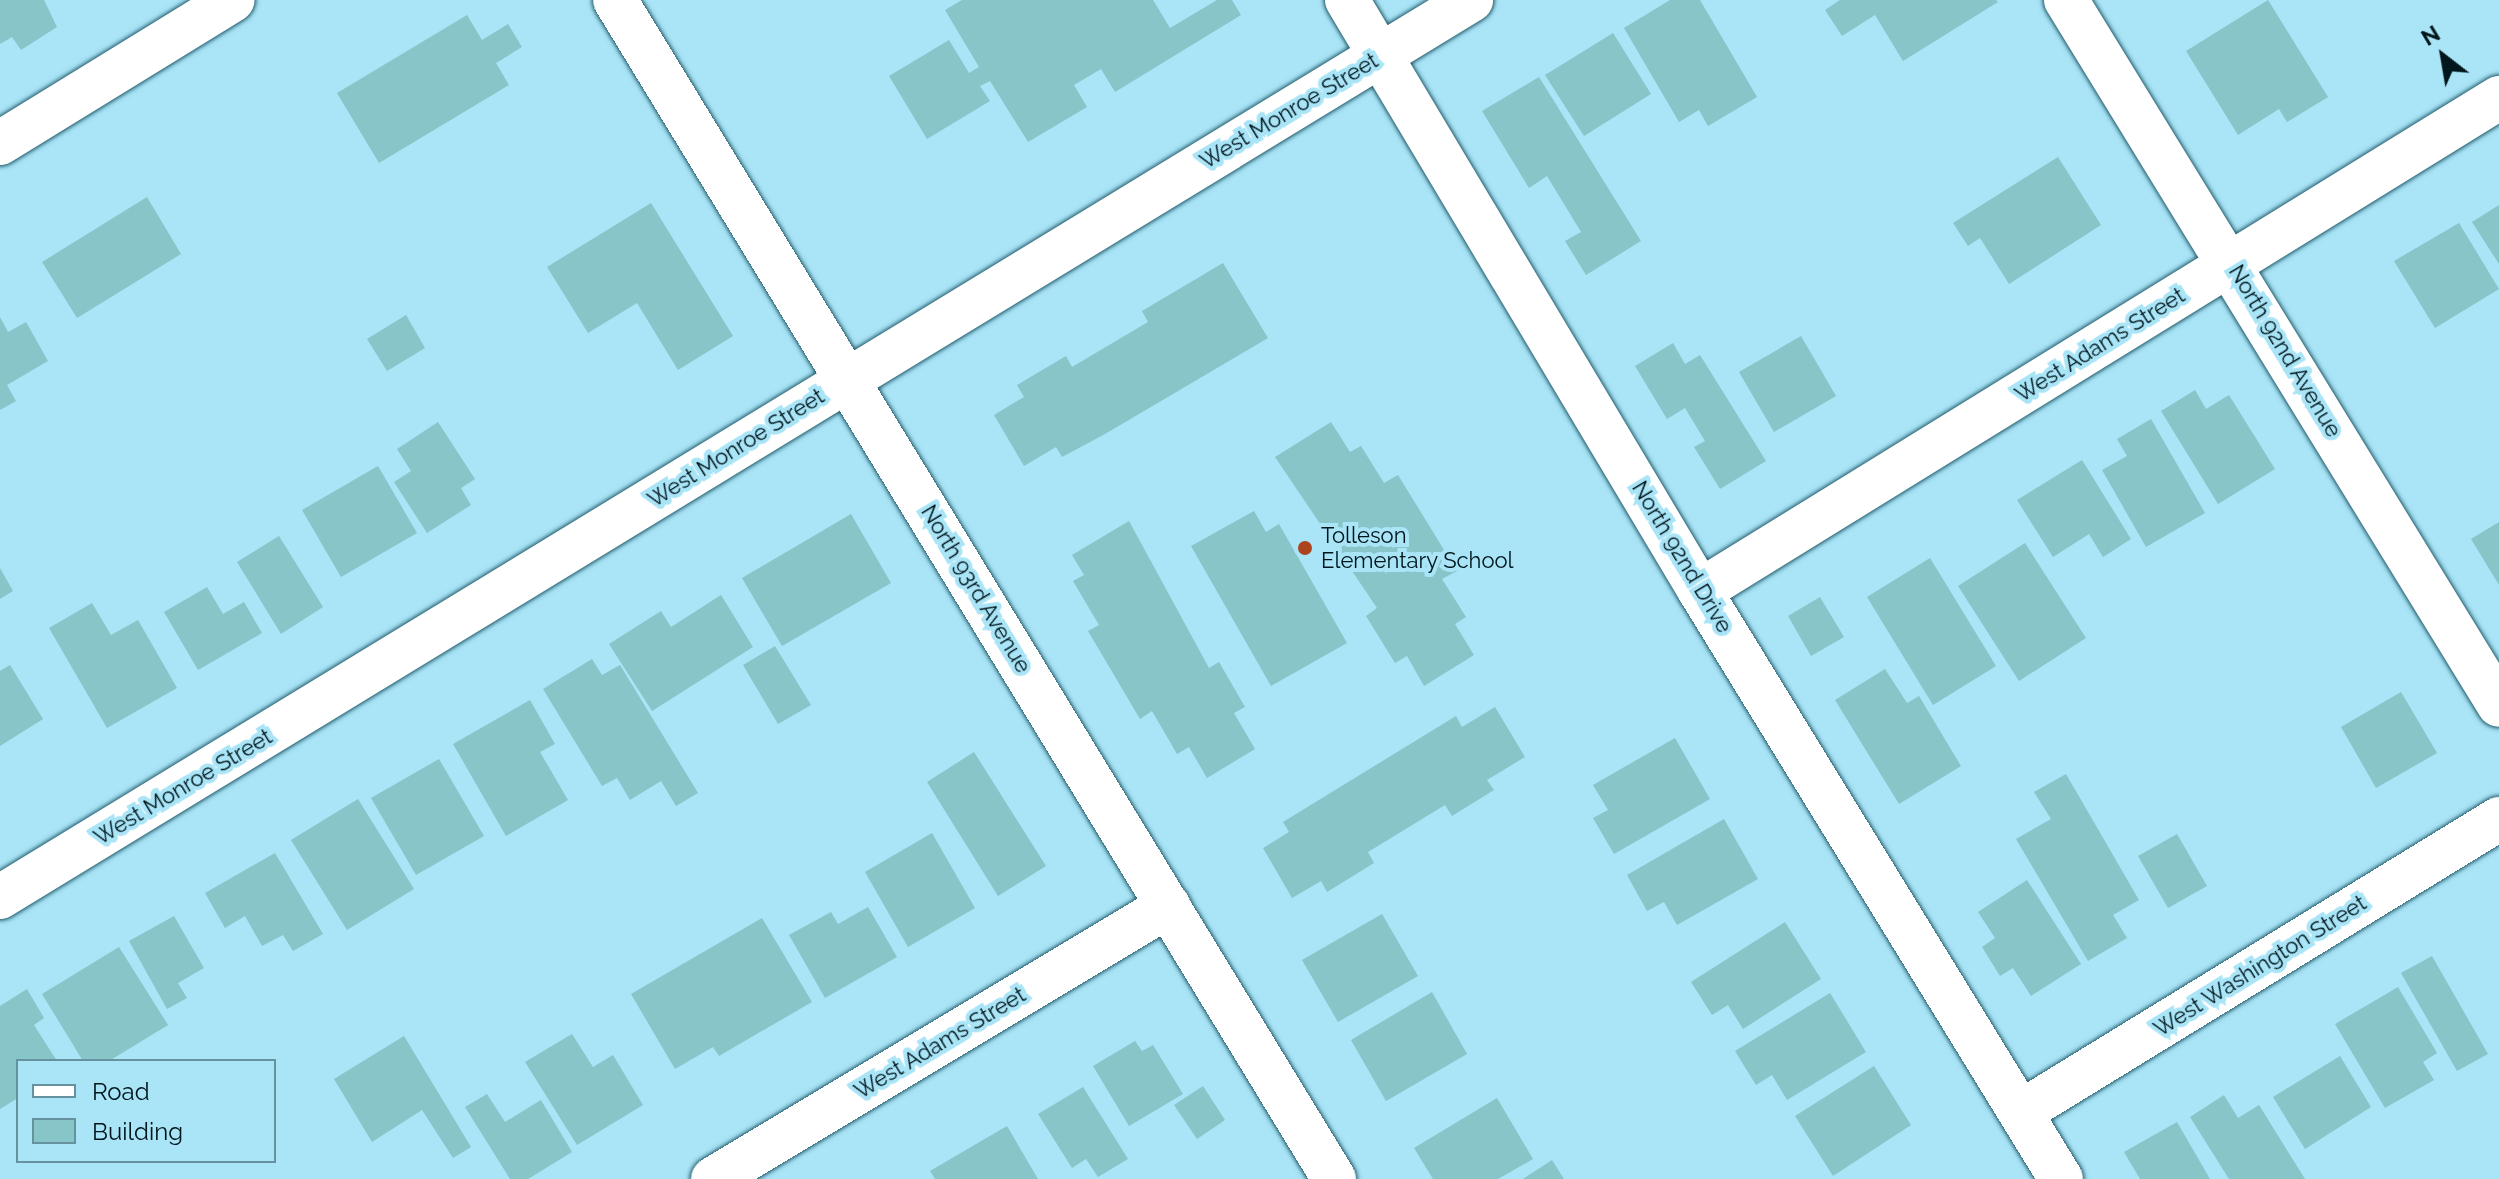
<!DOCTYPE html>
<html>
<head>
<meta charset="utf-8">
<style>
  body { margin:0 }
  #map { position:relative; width:2499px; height:1179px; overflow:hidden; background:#a9e4f7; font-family:Raleway,sans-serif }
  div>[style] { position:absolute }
  .building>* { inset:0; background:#86c5c8 }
  .roads { filter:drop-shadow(0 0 2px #225c6c) drop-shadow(0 0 2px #225c6c) }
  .street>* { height:44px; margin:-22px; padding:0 22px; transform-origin:22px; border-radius:22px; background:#fff }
  .primary>* { height:44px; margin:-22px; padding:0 22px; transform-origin:22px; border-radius:22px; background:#fff }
  .dots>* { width:22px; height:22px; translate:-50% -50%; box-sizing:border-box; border:4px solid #a9e4f7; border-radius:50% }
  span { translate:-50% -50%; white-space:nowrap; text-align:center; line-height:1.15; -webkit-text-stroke:8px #a9e4f7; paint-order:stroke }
  .street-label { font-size:22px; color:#01161c }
  .poi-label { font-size:22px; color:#01161c }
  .left { translate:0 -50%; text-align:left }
  .legend { position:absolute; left:16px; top:1059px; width:260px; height:104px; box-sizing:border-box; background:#a9e4f7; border:2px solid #66929f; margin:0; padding:10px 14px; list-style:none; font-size:24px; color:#01161c }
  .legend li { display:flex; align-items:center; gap:16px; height:40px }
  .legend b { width:40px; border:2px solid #66929f }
  .north { position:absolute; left:2403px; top:16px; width:80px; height:80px; -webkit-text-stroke:6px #a9e4f7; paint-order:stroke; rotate:329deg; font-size:22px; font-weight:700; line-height:32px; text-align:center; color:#01161c }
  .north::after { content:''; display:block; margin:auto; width:28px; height:36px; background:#01161c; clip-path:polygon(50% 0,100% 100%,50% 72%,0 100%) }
</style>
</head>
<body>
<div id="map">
  <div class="building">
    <div style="clip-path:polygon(0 0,44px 0,57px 27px,21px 50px,12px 37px,0 44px)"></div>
    <div style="clip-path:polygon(962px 0,1153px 0,1170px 28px,1217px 0,1232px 0,1241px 15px,1115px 92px,1101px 69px,1074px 85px,1087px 107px,1028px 142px,990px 81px,980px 86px,990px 101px,927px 139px,889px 76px,949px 40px,969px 73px,979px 67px,945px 10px)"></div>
    <div style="clip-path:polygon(1670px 0,1700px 0,1757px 97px,1708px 126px,1699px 110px,1679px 122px,1624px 28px)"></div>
    <div style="clip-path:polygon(1840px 0,1996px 0,1998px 2px,1903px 61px,1875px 15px,1842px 36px,1825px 10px)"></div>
    <div style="clip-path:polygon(2268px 0,2328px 97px,2287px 122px,2279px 109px,2238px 135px,2186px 51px)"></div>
    <div style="clip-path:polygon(467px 15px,482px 40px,508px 24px,522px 47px,496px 63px,509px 85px,379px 163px,337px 93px)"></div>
    <div style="clip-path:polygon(1613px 33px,1651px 94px,1584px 136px,1545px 75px)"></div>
    <div style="clip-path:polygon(1539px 77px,1641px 241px,1586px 275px,1565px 241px,1581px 232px,1547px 176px,1529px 188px,1482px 111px)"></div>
    <div style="clip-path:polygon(2058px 157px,2101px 225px,2009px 284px,1980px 238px,1968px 246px,1953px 223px)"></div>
    <div style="clip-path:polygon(147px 197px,181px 254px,77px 318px,42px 262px)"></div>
    <div style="clip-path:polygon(651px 203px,733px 336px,678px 370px,637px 303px,588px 333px,547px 267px)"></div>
    <div style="clip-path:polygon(2499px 205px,2499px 264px,2472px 222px)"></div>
    <div style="clip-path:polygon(2459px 223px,2499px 289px,2435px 328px,2394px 261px)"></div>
    <div style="clip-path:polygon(1223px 263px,1268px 338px,1105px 434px,1062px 457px,1056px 447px,1024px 466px,994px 415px,1024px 397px,1017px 385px,1066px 356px,1072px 367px,1148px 322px,1142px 311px)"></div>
    <div style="clip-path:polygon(406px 315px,425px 348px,387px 371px,367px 339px)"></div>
    <div style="clip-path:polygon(0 317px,8px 332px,26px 322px,48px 361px,7px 385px,16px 401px,0 410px)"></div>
    <div style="clip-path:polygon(1801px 336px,1836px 396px,1774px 432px,1739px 372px)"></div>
    <div style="clip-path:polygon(1673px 343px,1685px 364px,1700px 355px,1766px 461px,1720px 489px,1694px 447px,1705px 441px,1685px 408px,1667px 419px,1635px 366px)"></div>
    <div style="clip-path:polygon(2195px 390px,2206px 409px,2229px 395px,2275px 469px,2218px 504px,2161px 411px)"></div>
    <div style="clip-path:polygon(2151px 419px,2205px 513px,2146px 547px,2102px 470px,2127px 456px,2117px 439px)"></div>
    <div style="clip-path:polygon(438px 422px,475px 479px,461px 488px,471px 505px,427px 533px,394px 482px,411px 471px,397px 449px)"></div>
    <div style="clip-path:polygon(1331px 422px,1350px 452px,1361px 446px,1384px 483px,1398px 475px,1457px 571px,1442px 579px,1466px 617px,1455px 624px,1474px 655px,1424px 686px,1407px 656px,1395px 663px,1366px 616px,1377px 608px,1275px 457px)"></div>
    <div style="clip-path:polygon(2082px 460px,2131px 539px,2103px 557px,2089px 534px,2053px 557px,2017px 500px)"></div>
    <div style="clip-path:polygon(378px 466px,417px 533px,341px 577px,302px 510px)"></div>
    <div style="clip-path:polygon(1254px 511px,1266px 532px,1279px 524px,1347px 643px,1271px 686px,1191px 546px)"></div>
    <div style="clip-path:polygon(851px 514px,891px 583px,782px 646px,742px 578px)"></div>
    <div style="clip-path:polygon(1129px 521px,1209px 668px,1219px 662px,1245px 707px,1234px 713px,1255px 749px,1207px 778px,1189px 747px,1177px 754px,1152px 711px,1140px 719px,1088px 631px,1099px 625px,1073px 581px,1084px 575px,1072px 555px)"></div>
    <div style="clip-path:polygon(2499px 522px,2499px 585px,2471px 539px)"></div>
    <div style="clip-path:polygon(279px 536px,323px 607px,281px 634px,237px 562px)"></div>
    <div style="clip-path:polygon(2025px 543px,2086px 638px,2019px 681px,1958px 586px)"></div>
    <div style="clip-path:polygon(1930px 558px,1996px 666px,1933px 705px,1867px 597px)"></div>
    <div style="clip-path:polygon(0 568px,13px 591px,0 599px)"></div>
    <div style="clip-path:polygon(207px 587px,223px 614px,244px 602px,262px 633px,198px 670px,164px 612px)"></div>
    <div style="clip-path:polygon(721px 595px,753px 647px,652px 711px,609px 644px,661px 611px,671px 627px)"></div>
    <div style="clip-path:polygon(1820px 597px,1844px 637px,1811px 656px,1788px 616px)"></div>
    <div style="clip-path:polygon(92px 603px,111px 635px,138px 620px,177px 688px,107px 728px,49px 628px)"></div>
    <div style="clip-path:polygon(775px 646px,811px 705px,778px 724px,743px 665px)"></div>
    <div style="clip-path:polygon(592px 659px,602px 675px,620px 665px,698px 793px,676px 806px,661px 781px,630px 800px,617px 778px,602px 786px,543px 689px)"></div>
    <div style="clip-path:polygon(10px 665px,43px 719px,0 746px,0 671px)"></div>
    <div style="clip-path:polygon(1885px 669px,1907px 703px,1919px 696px,1961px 766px,1899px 804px,1835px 700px)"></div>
    <div style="clip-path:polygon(2401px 692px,2437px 753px,2376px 788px,2341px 727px)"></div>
    <div style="clip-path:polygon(530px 700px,555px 744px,540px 752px,568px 800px,506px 836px,453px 744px)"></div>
    <div style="clip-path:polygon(1495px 707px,1525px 757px,1487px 780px,1494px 790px,1452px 816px,1445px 805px,1368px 852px,1374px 863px,1327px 892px,1321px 881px,1292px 898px,1263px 848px,1289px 832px,1283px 822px,1456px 716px,1462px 727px)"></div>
    <div style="clip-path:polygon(1675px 738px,1710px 799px,1614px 854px,1593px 818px,1608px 810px,1593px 785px)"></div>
    <div style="clip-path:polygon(974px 752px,1046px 866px,998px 896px,927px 782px)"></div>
    <div style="clip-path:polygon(439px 759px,484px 836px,416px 875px,371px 798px)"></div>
    <div style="clip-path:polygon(2066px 774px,2139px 900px,2113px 915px,2127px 938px,2088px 961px,2016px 839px,2051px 819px,2034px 792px)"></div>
    <div style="clip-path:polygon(358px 799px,414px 889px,347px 930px,291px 840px)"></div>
    <div style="clip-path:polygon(1724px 819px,1758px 879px,1677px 925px,1664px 902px,1647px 911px,1627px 875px)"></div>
    <div style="clip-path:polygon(932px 833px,975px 908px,908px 947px,865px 872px)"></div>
    <div style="clip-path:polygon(2177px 834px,2207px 886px,2168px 908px,2138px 856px)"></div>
    <div style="clip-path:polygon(275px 853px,323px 934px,293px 951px,283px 935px,262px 946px,245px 916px,225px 928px,205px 893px)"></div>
    <div style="clip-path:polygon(2027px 880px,2081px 964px,2031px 996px,2013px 968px,2000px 976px,1982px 947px,1995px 938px,1978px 912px)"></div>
    <div style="clip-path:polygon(868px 907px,897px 957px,825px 998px,789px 935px,831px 912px,838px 924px)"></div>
    <div style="clip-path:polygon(1382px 914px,1418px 976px,1338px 1022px,1302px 960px)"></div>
    <div style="clip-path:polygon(174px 916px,204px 968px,178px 983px,187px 998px,167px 1009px,129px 941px)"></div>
    <div style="clip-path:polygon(762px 918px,812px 1002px,719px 1056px,713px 1047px,675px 1069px,631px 994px)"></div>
    <div style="clip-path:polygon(1785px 922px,1821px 979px,1743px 1029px,1728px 1005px,1712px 1015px,1691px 982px)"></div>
    <div style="clip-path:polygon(119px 947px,168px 1025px,109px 1061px,83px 1061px,42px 994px)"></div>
    <div style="clip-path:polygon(2432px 956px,2488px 1054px,2457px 1071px,2401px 973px)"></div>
    <div style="clip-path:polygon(2398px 987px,2437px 1053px,2423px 1062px,2434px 1080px,2385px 1108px,2335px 1024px)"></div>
    <div style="clip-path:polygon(27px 989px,44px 1018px,34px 1025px,57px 1061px,18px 1061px,18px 1098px,0 1109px,0 1006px)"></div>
    <div style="clip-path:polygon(1432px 992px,1467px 1054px,1386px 1101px,1351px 1040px)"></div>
    <div style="clip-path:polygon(1830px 993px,1866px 1052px,1787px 1100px,1772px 1075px,1756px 1085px,1735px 1051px)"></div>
    <div style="clip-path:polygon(572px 1034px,593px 1067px,613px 1055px,643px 1105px,577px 1145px,525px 1062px)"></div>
    <div style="clip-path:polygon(404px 1036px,471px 1147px,453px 1158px,422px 1110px,372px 1142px,334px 1079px)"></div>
    <div style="clip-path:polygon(1135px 1041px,1142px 1051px,1153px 1045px,1183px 1094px,1129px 1126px,1093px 1066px)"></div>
    <div style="clip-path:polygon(2340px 1056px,2371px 1107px,2305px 1149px,2273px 1097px)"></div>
    <div style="clip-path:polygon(1874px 1066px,1911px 1125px,1833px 1176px,1795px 1116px)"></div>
    <div style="clip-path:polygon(1203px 1086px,1225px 1120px,1197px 1139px,1174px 1105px)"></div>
    <div style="clip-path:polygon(1083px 1087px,1128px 1159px,1098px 1177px,1086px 1159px,1072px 1168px,1038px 1114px)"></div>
    <div style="clip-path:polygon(487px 1094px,505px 1122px,541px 1100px,572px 1152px,528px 1179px,510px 1179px,465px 1107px)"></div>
    <div style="clip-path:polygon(2224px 1095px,2238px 1118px,2259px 1105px,2305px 1179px,2229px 1179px,2190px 1117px)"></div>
    <div style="clip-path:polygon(1497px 1098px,1533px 1159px,1498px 1179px,1433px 1179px,1414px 1148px)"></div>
    <div style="clip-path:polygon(2177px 1122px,2210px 1179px,2140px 1179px,2124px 1152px)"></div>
    <div style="clip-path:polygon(1007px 1126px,1038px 1179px,935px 1179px,930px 1171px)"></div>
    <div style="clip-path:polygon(1552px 1160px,1564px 1179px,1523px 1179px)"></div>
  </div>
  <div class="roads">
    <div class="street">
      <div style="left:615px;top:0;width:1381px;rotate:58.62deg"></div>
      <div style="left:1347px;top:0;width:688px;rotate:59.15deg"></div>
      <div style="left:1700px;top:591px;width:690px;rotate:58.45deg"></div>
      <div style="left:2066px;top:0;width:827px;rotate:58.44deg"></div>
      <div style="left:1700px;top:591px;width:939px;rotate:-31.68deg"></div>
      <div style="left:0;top:897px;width:1723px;rotate:-31.37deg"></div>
      <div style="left:2021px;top:1112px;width:561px;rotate:-31.51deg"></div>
      <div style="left:713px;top:1179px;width:531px;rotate:-30.96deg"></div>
    </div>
    <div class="primary">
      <div style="left:0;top:143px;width:273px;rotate:-31.6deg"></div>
    </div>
  </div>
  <div class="dots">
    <div style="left:1305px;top:548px;background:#ac451e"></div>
  </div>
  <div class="street-label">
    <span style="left:1289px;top:111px;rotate:-31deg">West Monroe Street</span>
    <span style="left:2100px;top:345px;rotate:-32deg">West Adams Street</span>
    <span style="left:2285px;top:351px;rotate:59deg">North 92nd Avenue</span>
    <span style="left:736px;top:448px;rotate:-32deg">West Monroe Street</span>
    <span style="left:1682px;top:557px;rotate:59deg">North 92nd Drive</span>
    <span style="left:976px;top:589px;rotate:59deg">North 93rd Avenue</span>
    <span style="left:183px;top:787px;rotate:-31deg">West Monroe Street</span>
    <span style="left:2260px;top:966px;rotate:-32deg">West Washington Street</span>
    <span style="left:940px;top:1043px;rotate:-31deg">West Adams Street</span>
  </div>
  <div class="poi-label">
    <span class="left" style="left:1321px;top:548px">Tolleson<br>Elementary School</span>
  </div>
  <ul class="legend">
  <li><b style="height:10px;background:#fff"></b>Road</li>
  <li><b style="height:22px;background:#86c5c8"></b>Building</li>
  </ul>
  <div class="north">N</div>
</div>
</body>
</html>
